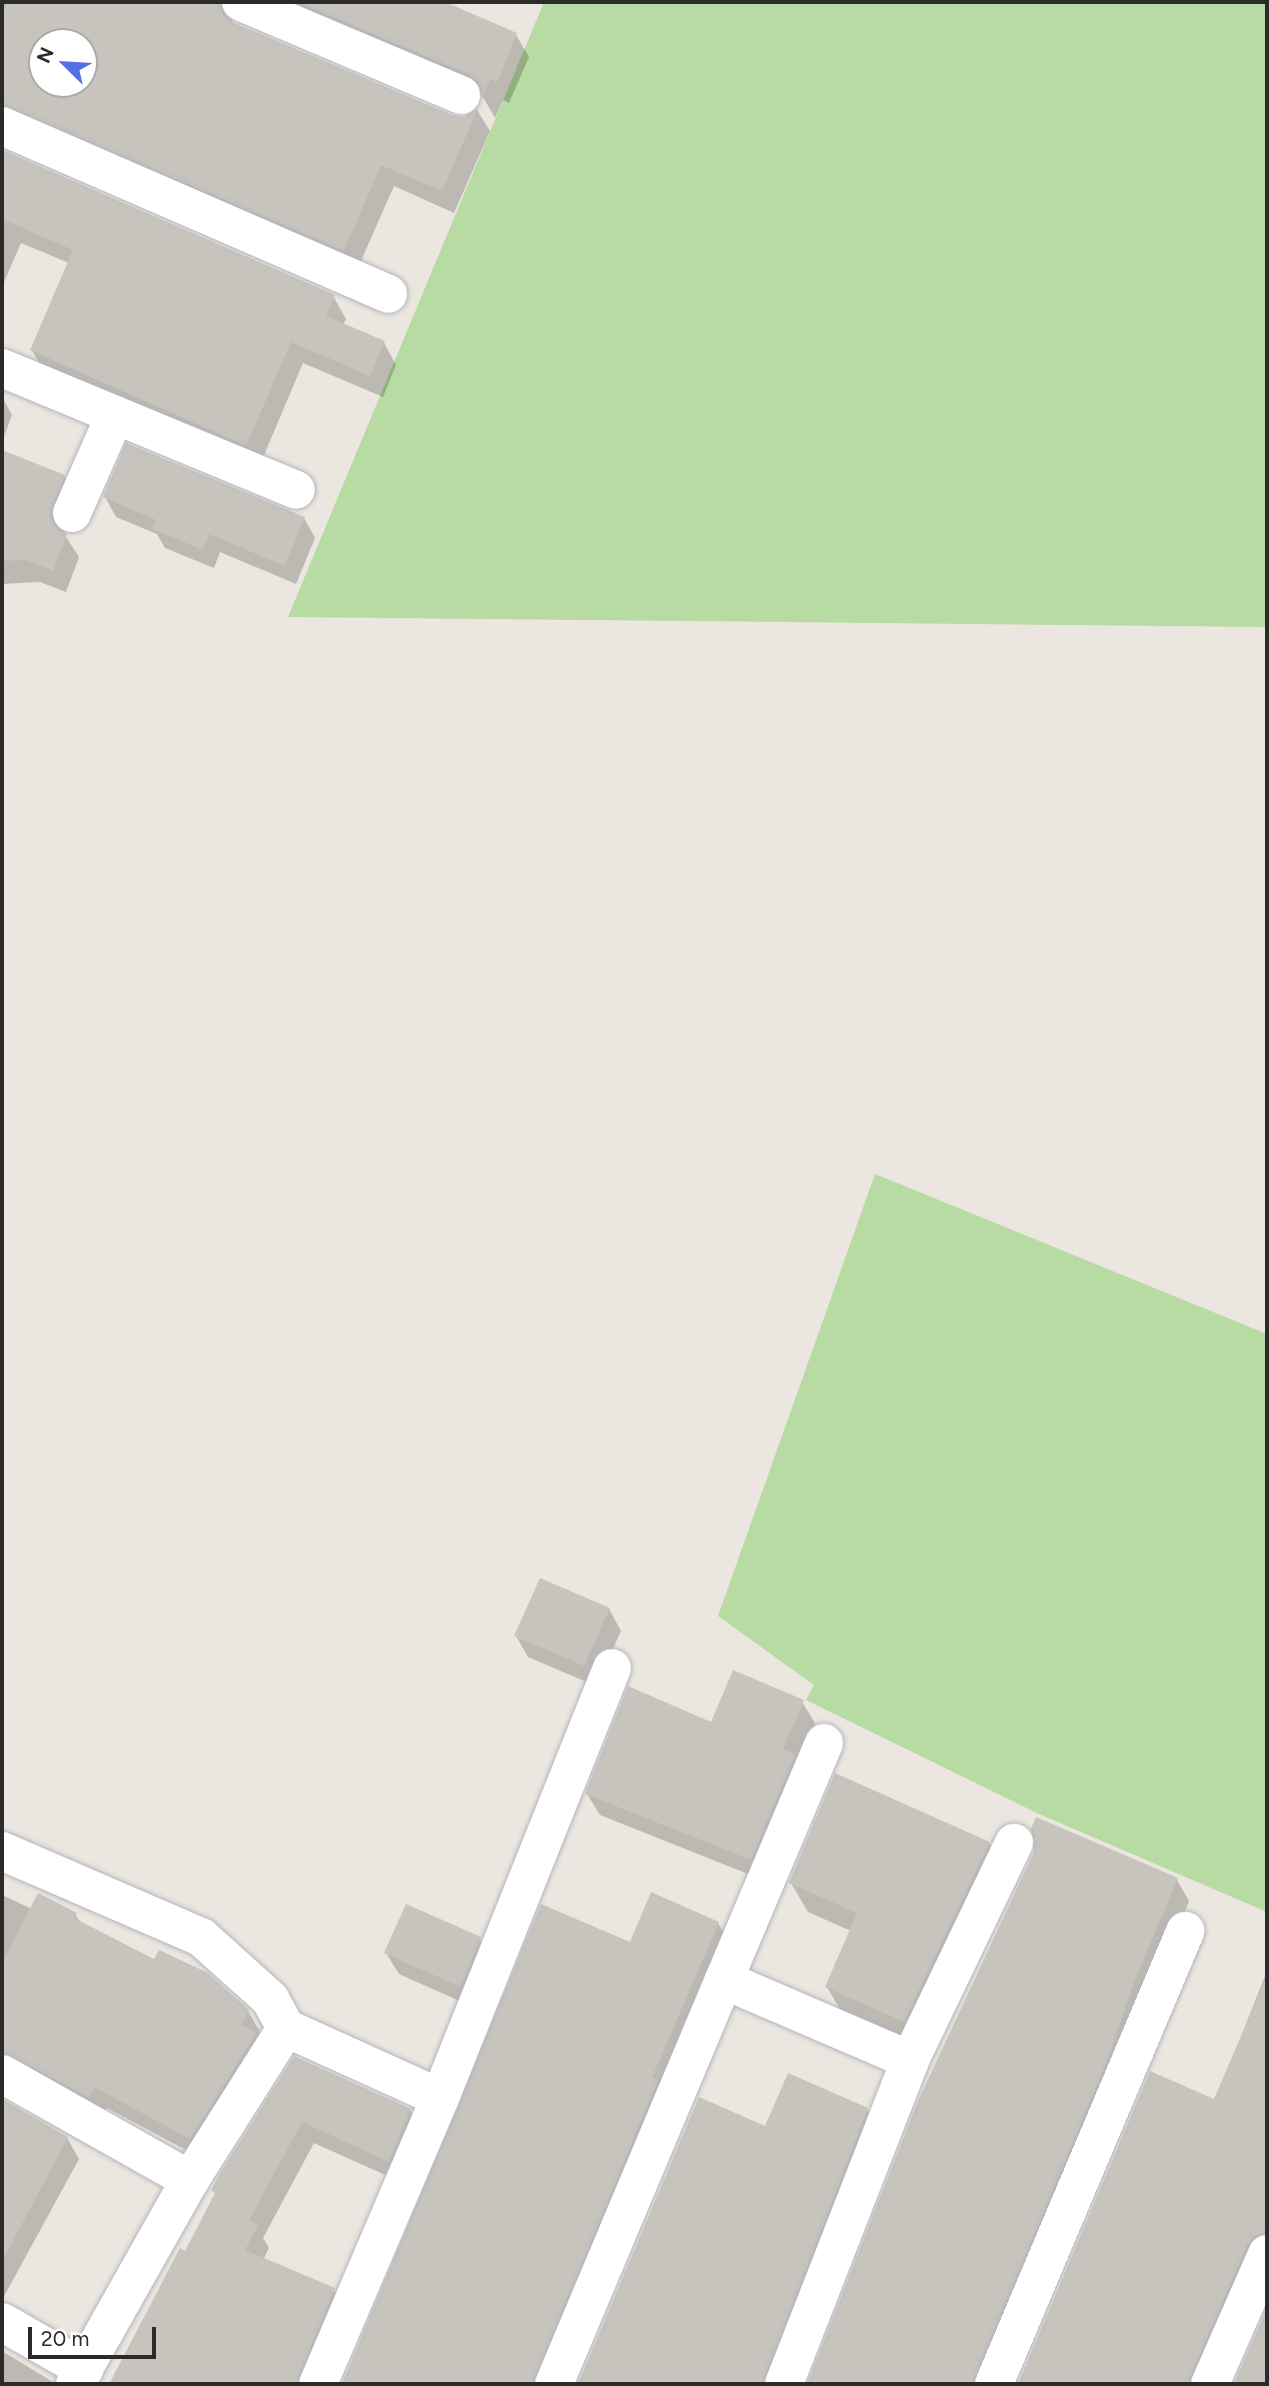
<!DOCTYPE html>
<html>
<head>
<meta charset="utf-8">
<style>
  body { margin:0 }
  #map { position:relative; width:1269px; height:2386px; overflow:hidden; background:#ebe6df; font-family:Figtree,sans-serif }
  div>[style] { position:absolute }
  .green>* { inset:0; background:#b7dba3 }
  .shadow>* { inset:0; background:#0003 }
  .building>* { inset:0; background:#c7c4be }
  .roads { filter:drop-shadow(0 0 2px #b3b5bd) drop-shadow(0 0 2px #b3b5bd) }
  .minor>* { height:38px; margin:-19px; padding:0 19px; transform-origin:19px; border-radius:19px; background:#fff }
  span { translate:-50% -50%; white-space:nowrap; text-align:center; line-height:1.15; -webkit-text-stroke:7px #fff; paint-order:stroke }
  .frame { position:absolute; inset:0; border:4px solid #2b2b2b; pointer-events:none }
  .north { position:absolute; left:28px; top:28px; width:70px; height:70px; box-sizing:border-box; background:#fff; border:2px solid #aaa; border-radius:50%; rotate:294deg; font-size:19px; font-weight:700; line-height:28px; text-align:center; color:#2b2b2b }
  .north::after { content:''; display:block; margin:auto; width:24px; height:32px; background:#5370e5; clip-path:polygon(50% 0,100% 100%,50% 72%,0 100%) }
  .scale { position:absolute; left:28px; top:2327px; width:128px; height:32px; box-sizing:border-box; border:4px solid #2b2b2b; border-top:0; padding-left:9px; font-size:21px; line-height:24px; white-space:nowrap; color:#2b2b2b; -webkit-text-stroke:5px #fff; paint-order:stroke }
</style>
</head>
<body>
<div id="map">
  <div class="green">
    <div style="clip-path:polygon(544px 2px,1267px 2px,1267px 627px,288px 617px)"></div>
    <div style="clip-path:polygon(875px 1174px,1267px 1334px,1267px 1912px,1039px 1814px,806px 1700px,814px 1685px,718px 1616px)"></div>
  </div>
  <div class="shadow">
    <div style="clip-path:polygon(evenodd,2px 2px,439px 2px,516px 35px,529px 57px,509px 103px,503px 100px,495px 118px,483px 97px,264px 4px,233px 15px,232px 24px,452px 117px,465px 118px,477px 110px,490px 131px,454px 213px,394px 186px,356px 272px,2px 131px,2px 2px,42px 42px,84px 42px,84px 84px,42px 84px,42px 42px)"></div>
    <div style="clip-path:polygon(2px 152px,333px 296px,346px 319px,343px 325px,384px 343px,396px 365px,383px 397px,303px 363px,259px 467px,44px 372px,32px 350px,69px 263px,21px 243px,2px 287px)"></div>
    <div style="clip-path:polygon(2px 397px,12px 415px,2px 442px)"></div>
    <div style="clip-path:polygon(2px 452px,64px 476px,76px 499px,64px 534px,79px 557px,66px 592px,40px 582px,2px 584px)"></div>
    <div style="clip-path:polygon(105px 497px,304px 518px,315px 538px,296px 584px,220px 552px,214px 568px,165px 548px,157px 534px,116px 517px)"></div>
    <div style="clip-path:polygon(609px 1609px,621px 1631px,596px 1686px,528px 1657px,516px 1636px)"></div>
    <div style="clip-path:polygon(802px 1702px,815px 1723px,798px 1763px,763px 1880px,600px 1815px,587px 1794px,712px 1725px)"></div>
    <div style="clip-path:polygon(989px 1843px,1006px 1872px,921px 2051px,844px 2016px,827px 1987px,851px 1931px,808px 1912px,791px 1883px)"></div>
    <div style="clip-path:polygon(1177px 1880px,1189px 1901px,991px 2384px,823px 2384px,815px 2370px)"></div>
    <div style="clip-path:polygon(2px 1895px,32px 1909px,75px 1914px,81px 1924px,248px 2011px,260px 2032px,203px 2159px,107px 2108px,101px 2118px,2px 2078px)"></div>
    <div style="clip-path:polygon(718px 1923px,730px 1945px,551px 2384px,344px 2384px,462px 2107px,631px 1945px)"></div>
    <div style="clip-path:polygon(479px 1939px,492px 1960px,473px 2007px,399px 1974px,386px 1953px)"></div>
    <div style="clip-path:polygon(1267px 1971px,1267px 2260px,1207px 2384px,1020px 2384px,1151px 2073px,1215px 2102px)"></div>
    <div style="clip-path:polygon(295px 2058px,410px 2110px,423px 2132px,401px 2182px,314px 2143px,263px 2238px,269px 2248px,263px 2260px,334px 2290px,346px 2311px,315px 2384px,106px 2384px,112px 2382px,185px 2253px,216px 2195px,213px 2190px)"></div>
    <div style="clip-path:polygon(699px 2099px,766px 2128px,867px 2110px,879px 2131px,768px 2384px,580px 2384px)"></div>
    <div style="clip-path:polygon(2px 2101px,67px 2138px,79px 2159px,2px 2300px)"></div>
    <div style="clip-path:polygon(1267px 2312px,1267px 2384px,1236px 2384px)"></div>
    <div style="clip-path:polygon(2px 2351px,53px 2382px,54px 2384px,2px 2384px)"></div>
  </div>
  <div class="building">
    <div style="clip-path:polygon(evenodd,7px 2px,220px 2px,223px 15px,232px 22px,452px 115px,464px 117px,478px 108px,442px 191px,381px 165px,344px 251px,2px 105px,2px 15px,7px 2px,42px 42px,84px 42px,84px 84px,42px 84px,42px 42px)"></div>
    <div style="clip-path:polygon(297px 2px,445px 2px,517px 33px,497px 82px,490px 79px,482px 99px,479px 82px,470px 75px)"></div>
    <div style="clip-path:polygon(2px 150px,335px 295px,326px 316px,385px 341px,370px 376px,291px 342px,246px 446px,30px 350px,73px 250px,2px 219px)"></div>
    <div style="clip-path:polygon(126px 443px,305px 517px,285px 566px,209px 534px,203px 550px,152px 529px,156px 520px,103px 497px)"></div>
    <div style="clip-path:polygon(2px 450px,65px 475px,50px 515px,55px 526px,67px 534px,53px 571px,26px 560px,2px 561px)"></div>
    <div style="clip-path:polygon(540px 1578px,610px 1608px,584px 1666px,514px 1636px)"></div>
    <div style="clip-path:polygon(733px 1670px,804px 1700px,783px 1749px,795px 1755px,751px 1860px,585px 1794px,628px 1686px,711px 1722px)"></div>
    <div style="clip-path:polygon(835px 1773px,990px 1842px,904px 2022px,825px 1987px,857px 1913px,789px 1883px)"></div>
    <div style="clip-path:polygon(1036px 1817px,1178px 1878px,1135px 1979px,1110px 2054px,973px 2384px,807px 2384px,918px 2101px,1034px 1852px,1031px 1829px)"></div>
    <div style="clip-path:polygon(651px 1892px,719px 1922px,652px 2077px,658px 2080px,533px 2384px,342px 2384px,541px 1904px,630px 1942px)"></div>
    <div style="clip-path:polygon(38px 1893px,77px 1913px,74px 1918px,154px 1959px,159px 1950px,208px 1973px,249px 2010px,241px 2025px,257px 2033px,190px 2139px,94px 2087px,89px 2098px,2px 2052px,2px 1963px)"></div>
    <div style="clip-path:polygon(406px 1904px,481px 1937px,461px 1987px,384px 1953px)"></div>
    <div style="clip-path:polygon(1267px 1976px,1267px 2233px,1255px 2236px,1247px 2245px,1188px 2384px,1018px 2384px,1150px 2071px,1214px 2099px)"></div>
    <div style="clip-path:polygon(294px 2056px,411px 2109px,389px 2162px,302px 2122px,249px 2220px,258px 2225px,245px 2250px,335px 2288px,297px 2384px,109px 2384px,180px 2248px,185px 2251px,215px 2193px,211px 2190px,221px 2172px)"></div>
    <div style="clip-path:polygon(788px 2073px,868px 2108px,763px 2384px,578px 2384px,699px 2097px,765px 2126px)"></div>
    <div style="clip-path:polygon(2px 2099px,68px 2137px,2px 2262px)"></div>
    <div style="clip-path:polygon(1267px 2308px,1267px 2384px,1234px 2384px)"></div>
  </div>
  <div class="roads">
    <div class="minor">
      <div style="left:241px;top:2px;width:239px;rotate:22.9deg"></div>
      <div style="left:2px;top:126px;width:421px;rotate:23.5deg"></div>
      <div style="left:2px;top:368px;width:318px;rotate:22.5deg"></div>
      <div style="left:72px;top:513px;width:107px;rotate:-66.3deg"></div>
      <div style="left:824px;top:1743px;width:257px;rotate:112.9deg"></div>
      <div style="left:724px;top:1980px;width:202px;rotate:23.3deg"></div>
      <div style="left:910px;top:2060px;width:241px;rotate:-64.4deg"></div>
      <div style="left:2px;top:1851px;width:217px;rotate:23.4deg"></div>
      <div style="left:201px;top:1937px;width:93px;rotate:41.9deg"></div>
      <div style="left:270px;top:1999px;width:33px;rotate:61deg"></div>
      <div style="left:2px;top:2074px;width:216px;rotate:29.4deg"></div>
      <div style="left:2px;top:2322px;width:95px;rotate:29.8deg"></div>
      <div style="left:75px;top:2384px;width:234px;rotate:-60.6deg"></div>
      <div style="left:190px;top:2180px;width:180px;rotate:-57.7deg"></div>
      <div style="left:286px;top:2028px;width:169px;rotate:24.4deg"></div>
      <div style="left:318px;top:2384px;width:311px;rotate:-66.9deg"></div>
      <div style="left:440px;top:2098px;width:463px;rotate:-68.2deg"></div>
      <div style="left:554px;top:2384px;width:438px;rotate:-67.2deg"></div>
      <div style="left:784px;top:2384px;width:348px;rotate:-68.7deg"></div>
      <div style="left:994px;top:2384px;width:492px;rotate:-67.1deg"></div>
      <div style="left:1210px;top:2384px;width:142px;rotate:-66.3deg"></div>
    </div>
  </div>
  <div class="frame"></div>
  <div class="north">N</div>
  <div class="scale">20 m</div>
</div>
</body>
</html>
